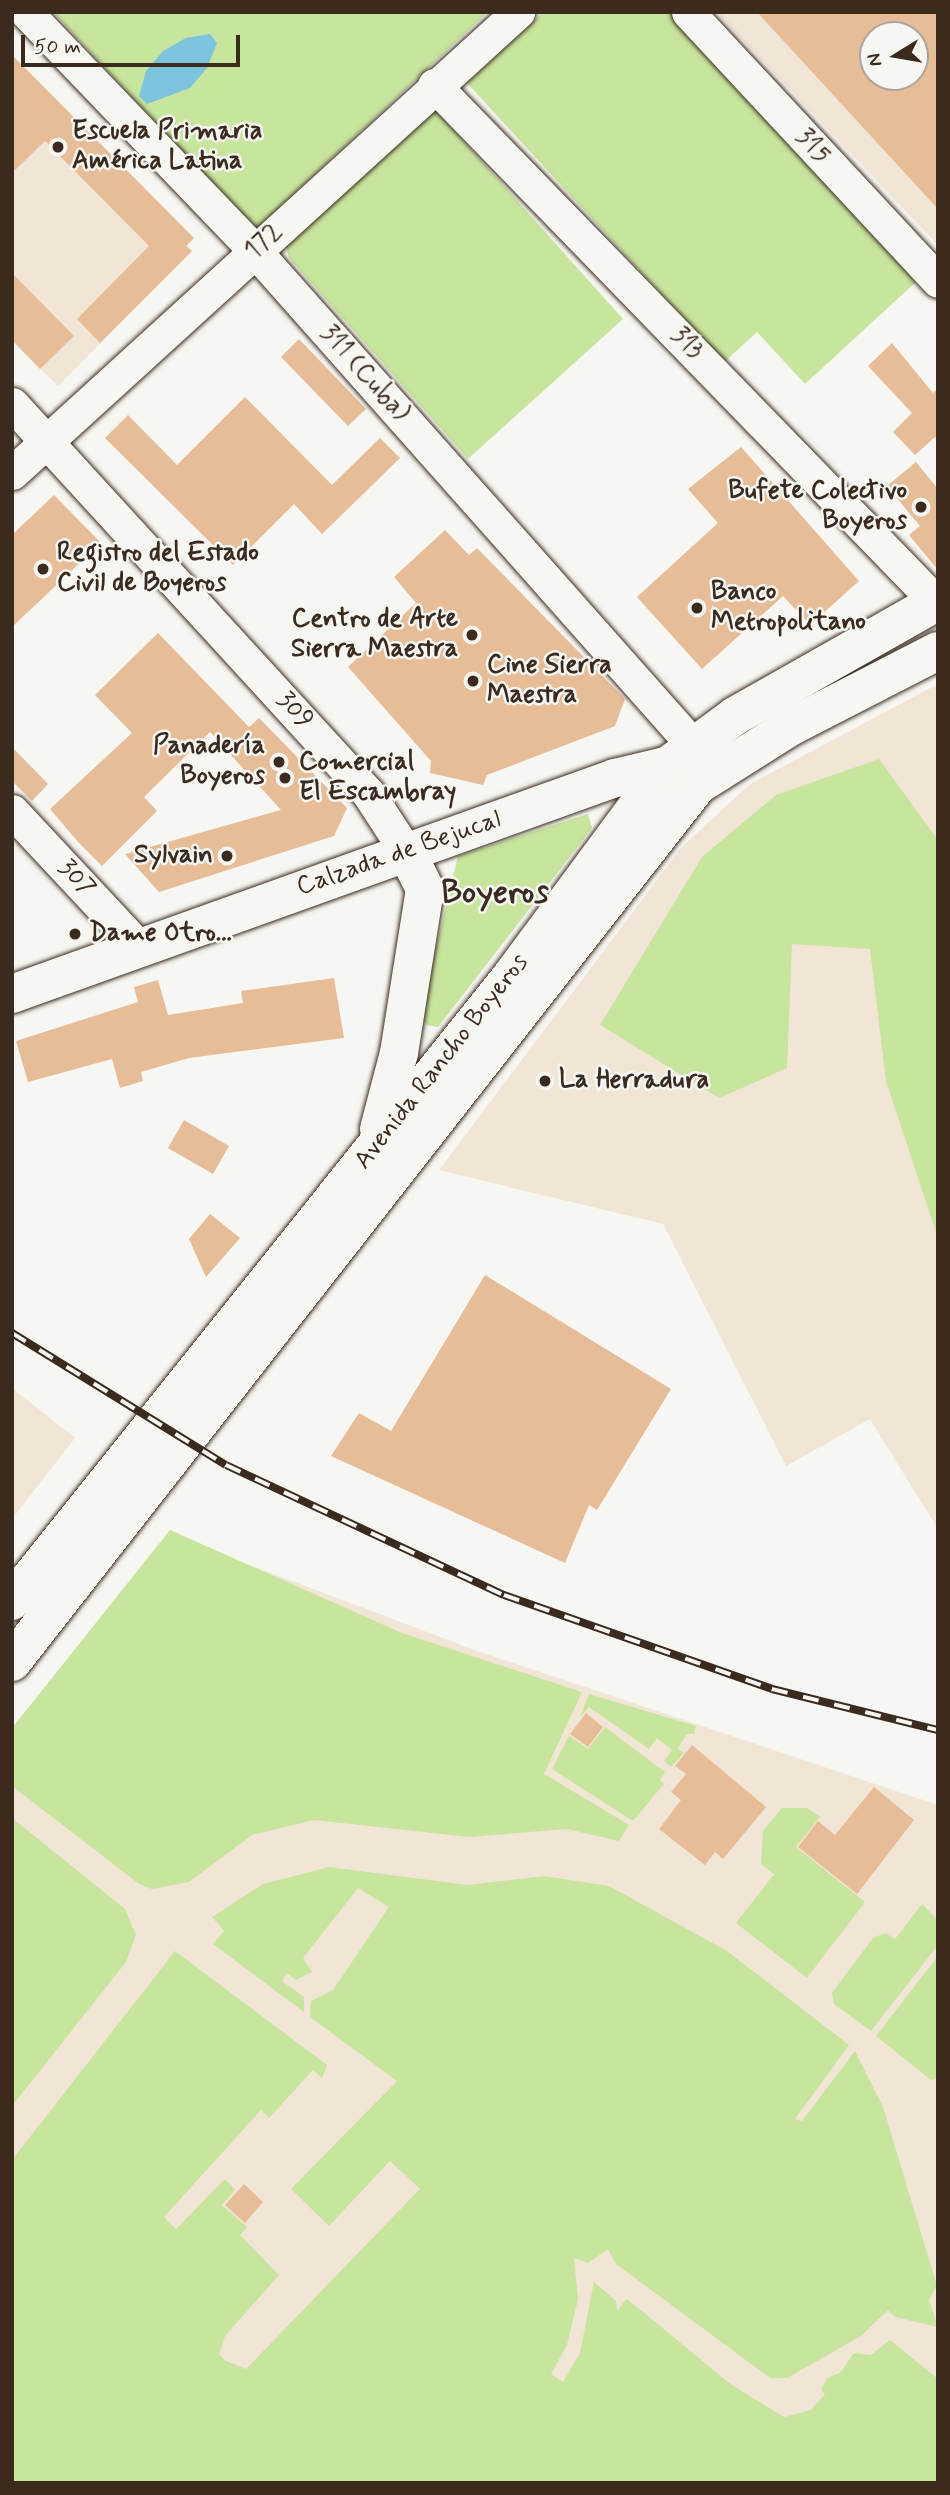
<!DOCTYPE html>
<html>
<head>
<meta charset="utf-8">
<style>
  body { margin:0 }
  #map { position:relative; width:950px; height:2495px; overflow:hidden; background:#f6f6f2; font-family:Mynerve,sans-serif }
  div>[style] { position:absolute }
  .built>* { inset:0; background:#f1e5d6 }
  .green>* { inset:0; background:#c7e59d }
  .water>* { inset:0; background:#7dc4de }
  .building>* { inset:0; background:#e6bd96 }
  .roads { filter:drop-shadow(0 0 2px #3b2a1e) drop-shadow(0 0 2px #3b2a1e) }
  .minor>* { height:33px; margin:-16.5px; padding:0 16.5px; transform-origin:16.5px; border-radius:16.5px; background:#f6f6f2 }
  .major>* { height:38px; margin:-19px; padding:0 19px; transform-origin:19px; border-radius:19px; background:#f6f6f2 }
  .rail>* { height:8px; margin-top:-4px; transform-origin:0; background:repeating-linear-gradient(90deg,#f6f6f2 0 16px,#3b2a1e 0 32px); box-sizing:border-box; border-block:2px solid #3b2a1e }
  .dots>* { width:19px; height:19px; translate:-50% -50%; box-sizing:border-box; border:4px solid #f6f6f2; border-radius:50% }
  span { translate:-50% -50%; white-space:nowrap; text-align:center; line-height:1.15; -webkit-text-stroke:5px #f6f6f2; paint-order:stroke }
  .poi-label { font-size:26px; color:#3b2a1e; font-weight:700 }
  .left { translate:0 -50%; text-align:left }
  .right { translate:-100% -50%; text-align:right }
  .street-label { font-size:26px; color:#3b2a1e }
  .district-label { font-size:33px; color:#3b2a1e; font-weight:700 }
  .frame { position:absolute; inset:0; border:14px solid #3b2a1e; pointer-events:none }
  .north { position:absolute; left:859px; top:21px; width:70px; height:70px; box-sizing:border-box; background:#f6f6f2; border:2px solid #aba49d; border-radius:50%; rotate:259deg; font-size:19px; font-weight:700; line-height:28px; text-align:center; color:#3b2a1e }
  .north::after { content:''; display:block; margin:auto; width:24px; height:32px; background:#3b2a1e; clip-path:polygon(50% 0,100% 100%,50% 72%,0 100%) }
  .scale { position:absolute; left:21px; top:35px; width:219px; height:32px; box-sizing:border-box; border:4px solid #3b2a1e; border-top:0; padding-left:9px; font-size:21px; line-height:24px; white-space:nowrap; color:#3b2a1e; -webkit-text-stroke:5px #f6f6f2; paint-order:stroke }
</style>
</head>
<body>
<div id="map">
  <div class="built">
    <div style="clip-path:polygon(evenodd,716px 12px,938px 12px,938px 245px,716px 12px,873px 35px,915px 35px,915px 77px,873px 77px,873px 35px)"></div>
    <div style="clip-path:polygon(12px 55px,194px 238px,187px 246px,192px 251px,58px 386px,12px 341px)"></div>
    <div style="clip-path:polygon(938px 684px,938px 1529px,870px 1419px,786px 1466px,663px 1224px,439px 1170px,681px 848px,750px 784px)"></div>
    <div style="clip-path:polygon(12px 1388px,75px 1438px,12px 1519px)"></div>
    <div style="clip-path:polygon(178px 1538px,480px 1652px,938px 1805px,938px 2483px,12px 2483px,12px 1747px)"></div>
  </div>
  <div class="green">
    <div style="clip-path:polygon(53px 12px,488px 12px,255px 230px)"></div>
    <div style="clip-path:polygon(543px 12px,669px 12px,917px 281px,805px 384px,757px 332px,724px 362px,467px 83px)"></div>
    <div style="clip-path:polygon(435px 109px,623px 319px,468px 459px,289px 258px,285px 244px)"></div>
    <div style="clip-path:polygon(879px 759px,938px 840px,938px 1238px,886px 1081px,870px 949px,792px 944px,787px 1068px,719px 1098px,600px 1025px,702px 857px,776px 795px)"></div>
    <div style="clip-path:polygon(588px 814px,592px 828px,438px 1027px,426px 1025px,420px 1015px,458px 856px)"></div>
    <div style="clip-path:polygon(170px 1530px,402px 1633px,582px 1692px,544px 1774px,629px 1825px,619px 1841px,567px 1829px,469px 1837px,314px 1820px,252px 1835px,189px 1882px,152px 1889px,139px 1884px,12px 1786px,12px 1728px)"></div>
    <div style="clip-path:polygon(589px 1694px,696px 1726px,694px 1734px,687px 1734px,678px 1748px,684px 1753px,671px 1767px,664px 1761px,672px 1750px,657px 1738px,649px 1749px,589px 1707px,580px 1717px)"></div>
    <div style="clip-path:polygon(605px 1727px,665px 1772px,660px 1780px,664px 1784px,633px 1821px,552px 1769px,569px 1736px,588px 1749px)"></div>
    <div style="clip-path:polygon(782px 1808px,807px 1808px,820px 1817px,796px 1847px,865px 1902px,807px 1978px,736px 1923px,774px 1874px,761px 1864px,763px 1831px)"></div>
    <div style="clip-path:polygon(12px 1818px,125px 1909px,136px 1935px,126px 1962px,12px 2106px)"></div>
    <div style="clip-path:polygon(329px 1867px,467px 1885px,544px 1876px,609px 1886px,727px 1951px,849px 2045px,795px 2119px,802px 2121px,855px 2051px,883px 2107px,937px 2286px,929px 2300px,938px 2327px,895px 2317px,888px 2310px,861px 2336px,787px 2378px,770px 2378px,616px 2264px,608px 2249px,588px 2263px,574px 2258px,578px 2299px,567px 2345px,551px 2374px,563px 2382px,580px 2353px,594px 2282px,616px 2301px,617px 2311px,626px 2299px,631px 2302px,729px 2383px,784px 2417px,811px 2410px,825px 2394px,821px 2390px,827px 2378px,840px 2373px,854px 2353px,871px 2355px,890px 2340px,938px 2379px,938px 2483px,12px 2483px,12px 2160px,175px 1951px,327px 2065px,322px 2078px,313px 2070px,269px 2118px,261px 2110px,164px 2217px,176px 2229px,225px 2179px,235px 2190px,222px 2205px,247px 2227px,240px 2235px,279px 2275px,225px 2336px,219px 2354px,224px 2360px,246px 2369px,420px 2189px,390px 2161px,329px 2226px,291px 2189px,397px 2081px,310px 2017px,311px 2001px,333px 1990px,389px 1907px,358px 1888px,303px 1958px,312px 1972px,296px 1980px,287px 1973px,282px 1981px,304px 1997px,304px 2012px,213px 1944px,224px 1931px,212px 1917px,263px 1884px)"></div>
    <div style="clip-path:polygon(922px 1904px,938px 1920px,938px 1945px,871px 2031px,834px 2004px,832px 1993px,873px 1938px,885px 1933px,895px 1939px)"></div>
    <div style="clip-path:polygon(938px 1956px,938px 2078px,931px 2080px,876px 2036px)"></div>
  </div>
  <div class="water">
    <div style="clip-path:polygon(210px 34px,217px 43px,207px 68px,190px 88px,147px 104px,139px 96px,146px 71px,163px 51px,186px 38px)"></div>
  </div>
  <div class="building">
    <div style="clip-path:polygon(evenodd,757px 12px,938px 12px,938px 209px,757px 12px,873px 35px,915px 35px,915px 77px,873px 77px,873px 35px)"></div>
    <div style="clip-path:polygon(12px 55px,194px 238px,186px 246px,192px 251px,100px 343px,77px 319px,149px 246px,45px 141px,12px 173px)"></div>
    <div style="clip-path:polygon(12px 273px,74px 336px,40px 369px,12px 340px)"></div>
    <div style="clip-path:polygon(299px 339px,366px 409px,348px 426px,281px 357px)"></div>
    <div style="clip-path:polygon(892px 343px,933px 393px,938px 388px,938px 440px,935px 437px,915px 455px,893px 432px,912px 413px,868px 366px)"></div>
    <div style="clip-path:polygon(245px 397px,332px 485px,380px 438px,400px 458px,322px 534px,294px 504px,233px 565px,105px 438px,128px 415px,177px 465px)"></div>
    <div style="clip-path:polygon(741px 447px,859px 581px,810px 625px,783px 596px,702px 669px,637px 597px,718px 523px,688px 489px)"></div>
    <div style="clip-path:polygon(916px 462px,938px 489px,938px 570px,909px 535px,920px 526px,887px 486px)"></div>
    <div style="clip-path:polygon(54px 495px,101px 543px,12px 627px,12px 535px)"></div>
    <div style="clip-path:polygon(445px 530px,469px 555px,477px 548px,625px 699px,615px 726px,487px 775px,483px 785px,430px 773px,431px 761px,348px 667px,416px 603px,394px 577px)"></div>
    <div style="clip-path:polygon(158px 633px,249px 727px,259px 718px,347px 808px,334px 836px,159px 892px,125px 854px,281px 810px,210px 732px,144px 797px,157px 811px,102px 866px,79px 843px,50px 809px,132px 733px,95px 695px)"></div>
    <div style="clip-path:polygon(12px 747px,48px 784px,32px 801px,12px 781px)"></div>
    <div style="clip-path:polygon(334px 978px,344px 1038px,189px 1058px,141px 1072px,143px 1081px,120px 1088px,112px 1059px,28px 1082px,16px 1041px,138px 1002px,134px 987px,158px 980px,168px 1015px,243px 1003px,241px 991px)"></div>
    <div style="clip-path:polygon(184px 1120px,229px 1146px,213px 1174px,168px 1148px)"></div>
    <div style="clip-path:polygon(210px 1214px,240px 1238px,206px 1277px,189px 1239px)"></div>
    <div style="clip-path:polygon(485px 1275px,671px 1389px,597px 1510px,589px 1505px,565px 1563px,331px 1456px,359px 1413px,391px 1431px)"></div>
    <div style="clip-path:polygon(586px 1713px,603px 1727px,588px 1747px,570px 1734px)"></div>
    <div style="clip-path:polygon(692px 1745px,766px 1807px,723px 1859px,715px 1852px,705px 1865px,659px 1829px,681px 1800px,671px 1792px,686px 1774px,675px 1766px)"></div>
    <div style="clip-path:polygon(874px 1787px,914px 1820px,857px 1894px,798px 1847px,818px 1821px,835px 1835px)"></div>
    <div style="clip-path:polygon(244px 2184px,263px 2202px,245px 2223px,225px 2205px)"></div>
  </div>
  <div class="roads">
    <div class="minor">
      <div style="left:26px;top:12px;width:331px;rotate:46.2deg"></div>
      <div style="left:255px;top:251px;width:659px;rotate:48.45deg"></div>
      <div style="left:688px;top:12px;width:367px;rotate:47.1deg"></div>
      <div style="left:434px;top:85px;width:723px;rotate:45.84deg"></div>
      <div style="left:12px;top:404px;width:527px;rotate:47.54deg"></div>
      <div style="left:368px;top:793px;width:72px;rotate:57deg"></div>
      <div style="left:12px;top:473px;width:685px;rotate:-42.34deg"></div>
      <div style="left:12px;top:811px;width:186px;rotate:47deg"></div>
    </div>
    <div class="major">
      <div style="left:12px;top:994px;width:641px;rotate:-19.71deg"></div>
      <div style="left:615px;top:778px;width:65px;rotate:-13.4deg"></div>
      <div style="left:379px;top:1129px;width:79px;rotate:-75.3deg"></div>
      <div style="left:399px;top:1053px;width:166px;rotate:-81deg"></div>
      <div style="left:425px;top:889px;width:40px;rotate:-116.6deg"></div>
      <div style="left:12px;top:1601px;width:803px;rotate:-51.37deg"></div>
      <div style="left:513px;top:974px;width:259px;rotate:-53.5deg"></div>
      <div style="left:667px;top:766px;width:84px;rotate:-36.3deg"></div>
      <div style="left:735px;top:716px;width:233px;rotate:-29.5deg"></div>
      <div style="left:12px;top:1662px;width:1113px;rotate:-51.97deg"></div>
      <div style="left:698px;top:785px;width:109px;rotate:-32.2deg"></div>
      <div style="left:790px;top:727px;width:166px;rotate:-27.2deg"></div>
    </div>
  </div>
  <div class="rail">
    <div style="left:12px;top:1333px;width:251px;rotate:31.7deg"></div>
    <div style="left:226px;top:1465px;width:307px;rotate:25.1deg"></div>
    <div style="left:504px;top:1595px;width:284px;rotate:19.3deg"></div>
    <div style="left:772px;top:1689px;width:171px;rotate:13.9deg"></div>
  </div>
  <div class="dots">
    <div style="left:58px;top:147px;background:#3b2a1e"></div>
    <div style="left:921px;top:507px;background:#3b2a1e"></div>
    <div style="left:43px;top:569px;background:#3b2a1e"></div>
    <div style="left:697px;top:608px;background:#3b2a1e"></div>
    <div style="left:472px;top:635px;background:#3b2a1e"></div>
    <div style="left:473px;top:681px;background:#3b2a1e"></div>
    <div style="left:279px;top:762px;background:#3b2a1e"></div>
    <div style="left:285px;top:778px;background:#3b2a1e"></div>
    <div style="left:227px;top:856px;background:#3b2a1e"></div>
    <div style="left:75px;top:934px;background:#3b2a1e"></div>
    <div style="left:545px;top:1081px;background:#3b2a1e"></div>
  </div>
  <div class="poi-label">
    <span class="left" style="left:72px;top:147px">Escuela Primaria<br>América Latina</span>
    <span class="right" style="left:907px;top:507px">Bufete Colectivo<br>Boyeros</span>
    <span class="left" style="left:57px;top:569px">Registro del Estado<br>Civil de Boyeros</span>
    <span class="left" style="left:711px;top:608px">Banco<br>Metropolitano</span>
    <span class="right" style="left:458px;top:635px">Centro de Arte<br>Sierra Maestra</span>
    <span class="left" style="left:487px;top:681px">Cine Sierra<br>Maestra</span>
    <span class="right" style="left:265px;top:762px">Panadería<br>Boyeros</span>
    <span class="left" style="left:299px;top:778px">Comercial<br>El Escambray</span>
    <span class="right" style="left:213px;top:856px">Sylvain</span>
    <span class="left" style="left:89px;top:934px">Dame Otro...</span>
    <span class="left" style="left:559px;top:1081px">La Herradura</span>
  </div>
  <div class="street-label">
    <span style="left:812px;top:147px;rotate:47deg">315</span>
    <span style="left:264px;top:242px;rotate:-43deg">172</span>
    <span style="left:686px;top:344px;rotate:46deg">313</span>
    <span style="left:364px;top:374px;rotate:48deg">311 (Cuba)</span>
    <span style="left:294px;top:711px;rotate:48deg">309</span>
    <span style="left:399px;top:854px;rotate:-19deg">Calzada de Bejucal</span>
    <span style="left:76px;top:879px;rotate:47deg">307</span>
    <span style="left:442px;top:1062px;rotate:-52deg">Avenida Rancho Boyeros</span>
  </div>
  <div class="district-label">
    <span style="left:495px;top:894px">Boyeros</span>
  </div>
  <div class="frame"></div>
  <div class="north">N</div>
  <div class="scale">50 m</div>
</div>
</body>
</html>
